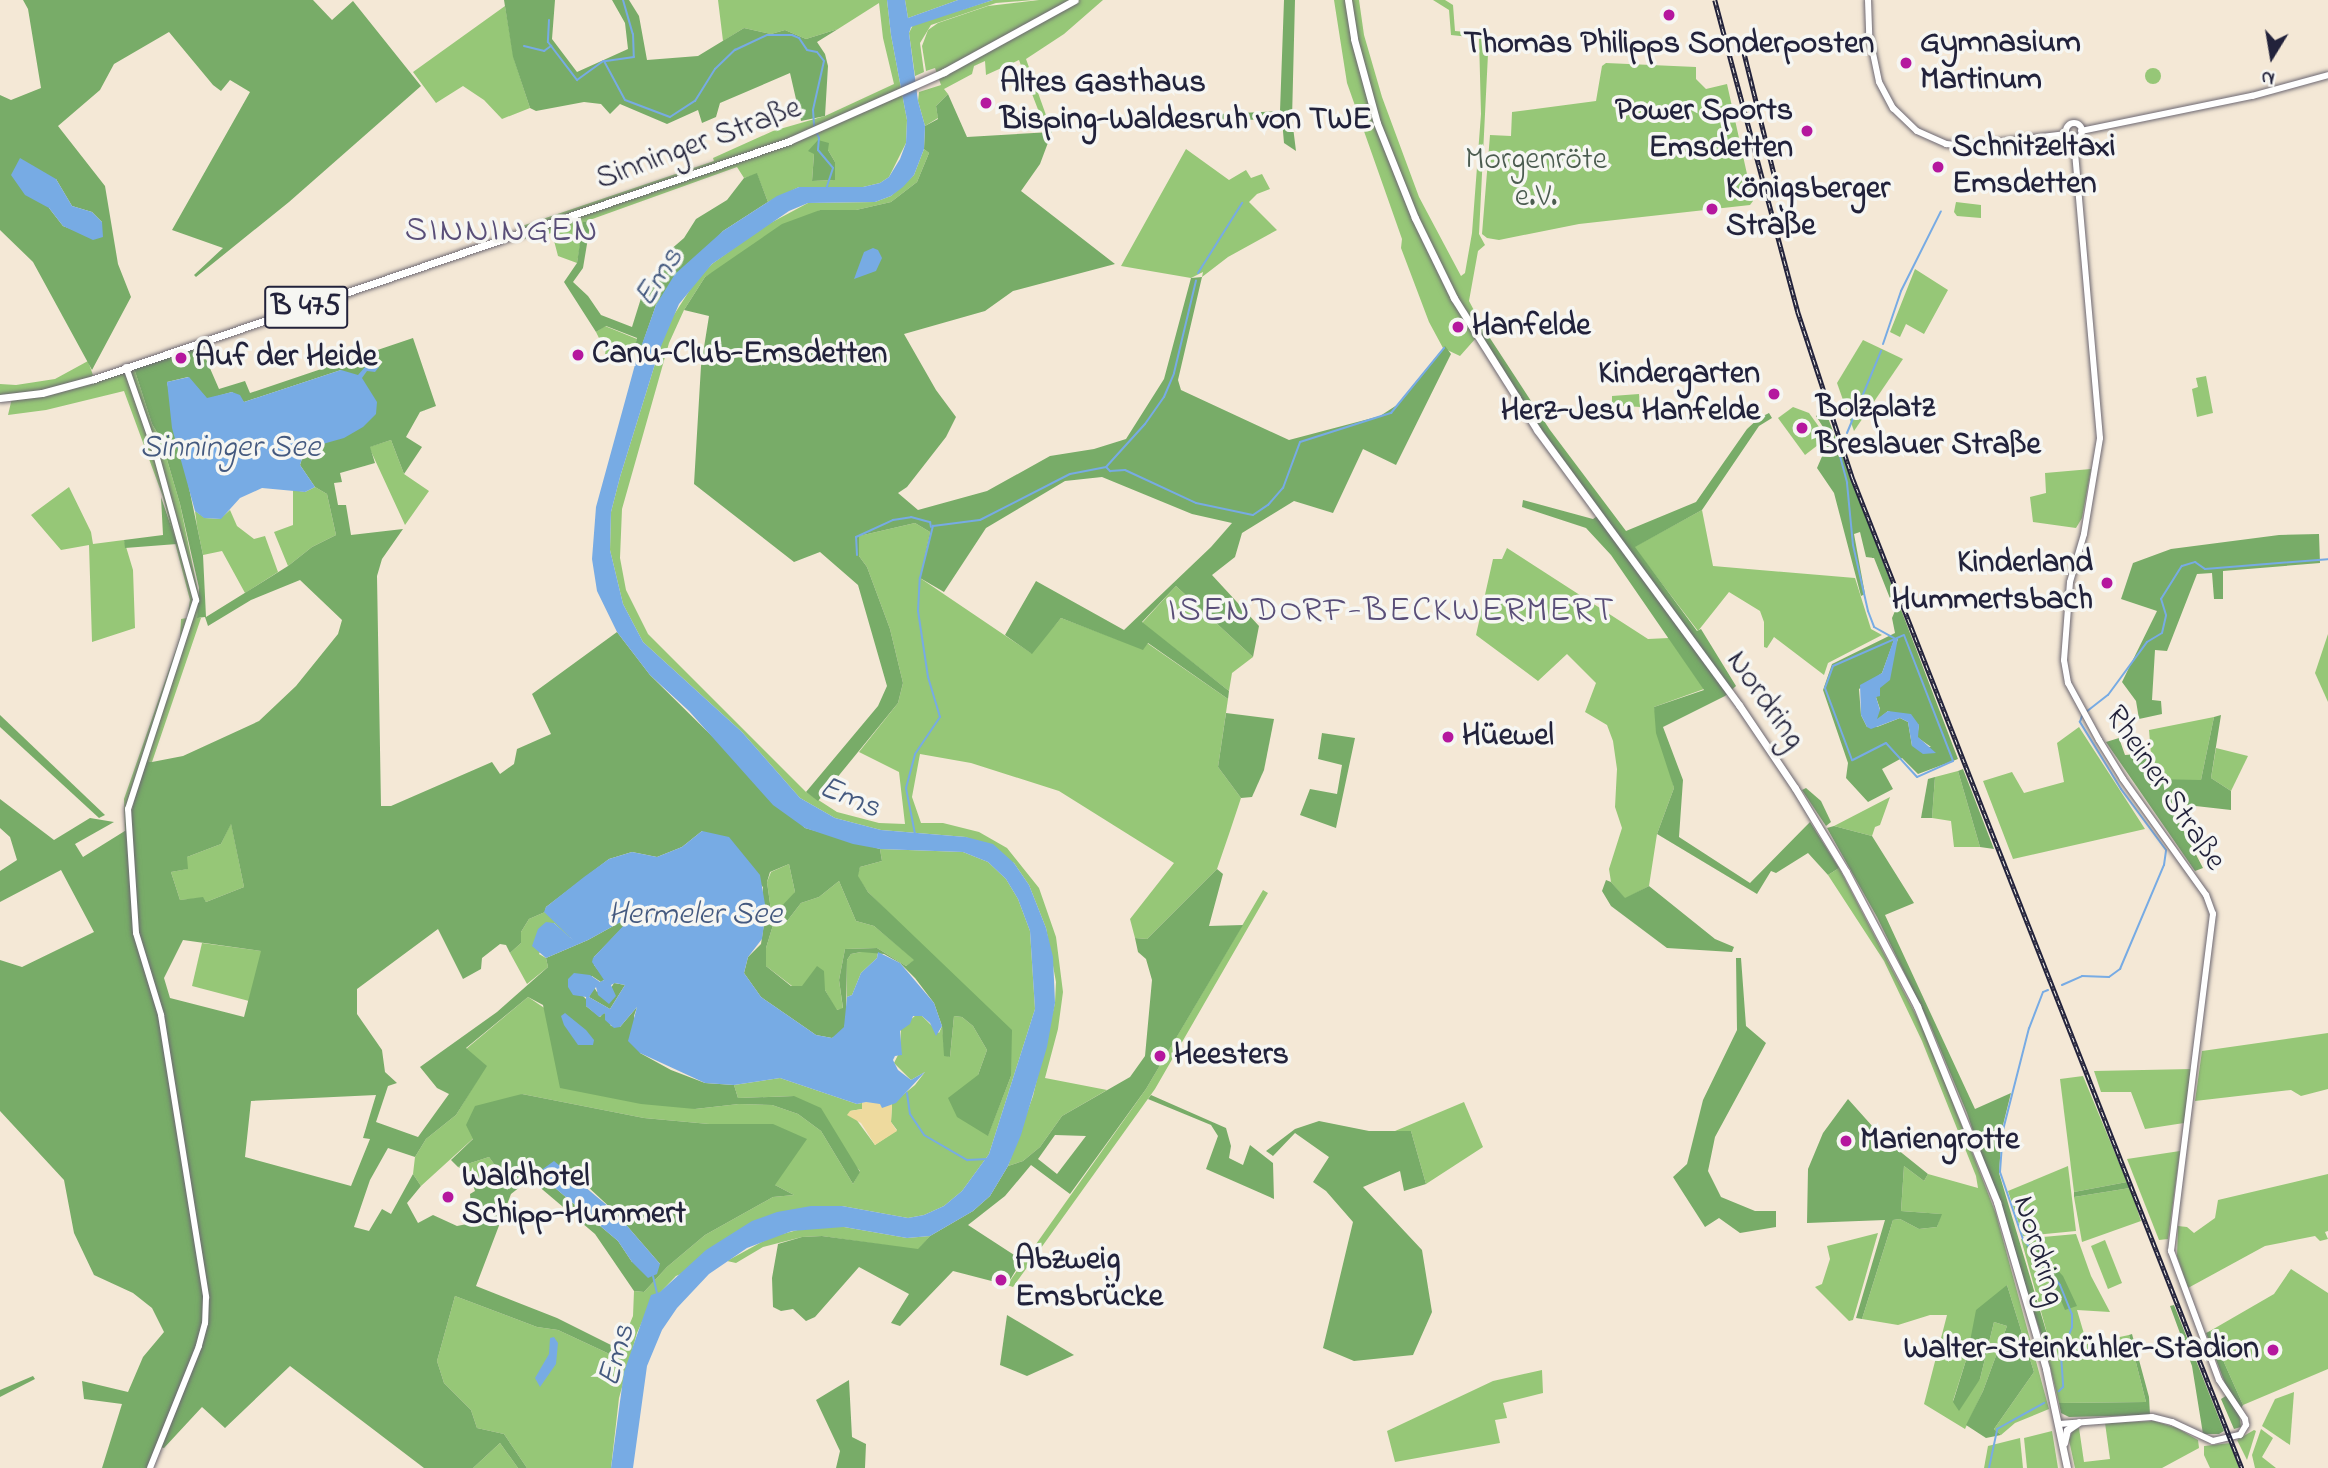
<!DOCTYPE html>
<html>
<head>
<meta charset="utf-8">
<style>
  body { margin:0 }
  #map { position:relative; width:2328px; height:1468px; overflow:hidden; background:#f4e8d6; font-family:"Indie Flower",sans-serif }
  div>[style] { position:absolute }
  .green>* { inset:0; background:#96c777 }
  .round { border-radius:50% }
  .forest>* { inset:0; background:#78ac68 }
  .sand>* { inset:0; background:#eeda9e }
  .water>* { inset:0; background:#77abe4 }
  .stream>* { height:2px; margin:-1px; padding:0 1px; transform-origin:1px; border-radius:1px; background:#77abe4 }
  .roads { filter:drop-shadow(0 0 2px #6c6771) drop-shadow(0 0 2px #6c6771) }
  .secondary>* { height:6px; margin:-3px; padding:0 3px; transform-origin:3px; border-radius:3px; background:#fff }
  .secondary>.ring { margin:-3px; padding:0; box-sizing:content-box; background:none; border:6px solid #fff; border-radius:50% }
  .primary>* { height:7px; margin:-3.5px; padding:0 3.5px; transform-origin:3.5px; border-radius:3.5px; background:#fff }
  .rail>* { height:4.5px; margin-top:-2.25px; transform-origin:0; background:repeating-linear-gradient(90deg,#f6f6f2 0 5px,#22223b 0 10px); box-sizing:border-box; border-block:2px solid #22223b }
  .dots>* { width:19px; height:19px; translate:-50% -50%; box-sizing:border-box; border:4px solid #f6f6f2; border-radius:50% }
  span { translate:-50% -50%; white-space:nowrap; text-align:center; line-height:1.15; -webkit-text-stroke:7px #f6f6f2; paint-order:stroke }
  .shield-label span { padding:2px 5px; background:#f6f6f2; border:2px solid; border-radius:5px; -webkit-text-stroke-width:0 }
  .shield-label { font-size:30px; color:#22223b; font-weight:700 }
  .poi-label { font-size:32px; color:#22223b; font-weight:700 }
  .left { translate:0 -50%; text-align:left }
  .right { translate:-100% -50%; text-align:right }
  .street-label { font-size:32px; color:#22223b }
  .park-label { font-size:32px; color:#4b5c50 }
  .water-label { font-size:33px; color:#44597f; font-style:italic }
  .quarter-label { font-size:35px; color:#594e78; letter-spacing:2px }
  .north { position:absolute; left:2237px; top:21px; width:70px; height:70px; -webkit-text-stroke:5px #f6f6f2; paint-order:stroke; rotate:191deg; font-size:19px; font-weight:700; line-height:28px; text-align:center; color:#22223b }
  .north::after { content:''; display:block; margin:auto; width:24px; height:32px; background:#22223b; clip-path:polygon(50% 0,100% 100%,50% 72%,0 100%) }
</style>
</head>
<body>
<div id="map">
  <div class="green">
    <div style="clip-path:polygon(evenodd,718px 0,887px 0,891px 35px,907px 120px,906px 143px,889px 177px,880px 183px,863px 187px,799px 187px,768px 202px,757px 174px,744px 178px,737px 167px,584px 222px,577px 263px,558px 256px,552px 233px,525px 239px,522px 226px,714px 161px,713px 158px,773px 131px,825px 116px,894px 84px,883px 38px,879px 3px,838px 29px,806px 39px,785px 30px,771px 34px,744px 28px,723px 41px,718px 0,828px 150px,835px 162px,834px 180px,812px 181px,814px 154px,828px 150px)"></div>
    <div style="clip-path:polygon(905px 0,958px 0,908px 18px)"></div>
    <div style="clip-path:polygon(993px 0,1033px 0,996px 3px,931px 25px,920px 43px,924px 72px,915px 76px,909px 33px,913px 25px)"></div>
    <div style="clip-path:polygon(1039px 0,1103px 0,1064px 34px,1026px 59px,1052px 132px,1047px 133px,1019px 60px,986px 75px,985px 61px,974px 66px,972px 74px,944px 89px,948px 94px,936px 106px,938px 118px,925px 126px,918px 101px,919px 92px,941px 85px,935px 68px,926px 71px,922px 46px,928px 30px,938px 23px,988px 6px)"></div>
    <div style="clip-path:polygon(1334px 0,1359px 0,1364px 35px,1382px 97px,1419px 197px,1461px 276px,1465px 273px,1472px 233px,1481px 114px,1479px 38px,1451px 35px,1449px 10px,1433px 0,1445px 0,1453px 5px,1455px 31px,1489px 34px,1479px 234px,1485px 245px,1478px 251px,1469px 301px,1484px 329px,1460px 356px,1443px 348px,1429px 322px,1401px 248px,1402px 239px,1347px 83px)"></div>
    <div style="clip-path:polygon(505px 6px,514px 59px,530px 108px,502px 119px,484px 100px,463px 86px,436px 103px,413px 72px)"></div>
    <div style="clip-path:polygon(1606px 63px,1696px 67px,1696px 79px,1706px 89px,1727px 84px,1753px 201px,1750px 205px,1579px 224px,1499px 240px,1487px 238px,1482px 234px,1490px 135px,1511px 136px,1512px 112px,1596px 101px,1602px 66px)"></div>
    <div class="round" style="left:2145px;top:68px;width:16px;height:16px"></div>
    <div style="clip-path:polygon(924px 149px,929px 153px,917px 182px,891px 202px,856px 210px,820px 210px,705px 277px,684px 310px,669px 343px,622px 509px,620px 558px,626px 590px,648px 634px,806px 792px,837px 812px,879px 823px,905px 824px,899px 772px,859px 752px,898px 703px,903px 683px,890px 629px,867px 567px,859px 556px,859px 536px,915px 523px,930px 532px,920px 578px,1031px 653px,1061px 618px,1143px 649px,1147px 643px,1228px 699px,1218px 767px,1241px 798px,1229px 834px,1217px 869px,1147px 939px,1135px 938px,1130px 919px,1174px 863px,1059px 791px,971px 763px,920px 754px,912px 797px,921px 823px,943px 823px,979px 832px,1007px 848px,1039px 888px,1056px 937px,1063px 992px,1058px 1029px,1045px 1078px,1107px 1090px,1062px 1116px,1040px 1147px,1023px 1161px,1008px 1166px,1033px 1096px,1055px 1003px,1056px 982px,1046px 928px,1029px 885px,1014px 863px,966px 837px,881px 830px,835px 818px,800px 798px,742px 732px,643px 642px,623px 604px,610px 550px,611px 512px,620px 477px,659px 351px,668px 324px,695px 282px,712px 264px,763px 227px,808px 203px,875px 202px,891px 196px,914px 175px)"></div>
    <div style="clip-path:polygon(1186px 149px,1229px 180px,1246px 170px,1251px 178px,1262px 174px,1270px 189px,1257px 194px,1249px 202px,1277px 230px,1228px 257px,1202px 277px,1203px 272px,1191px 278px,1121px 266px)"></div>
    <div style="clip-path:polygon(1956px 202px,1981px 205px,1981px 218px,1957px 216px,1954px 212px)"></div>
    <div style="clip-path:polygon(1915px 269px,1948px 290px,1924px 334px,1906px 324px,1900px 337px,1890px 332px)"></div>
    <div style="clip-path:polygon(605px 326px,637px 339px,635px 346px,632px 346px,631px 361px,605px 354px,608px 340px,599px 338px,596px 332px)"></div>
    <div style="clip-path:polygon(1863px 340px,1903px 359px,1854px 431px,1837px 383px)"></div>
    <div style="clip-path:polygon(88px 361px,94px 378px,133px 365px,152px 424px,161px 439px,180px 504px,200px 601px,197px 617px,201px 618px,152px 762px,143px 760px,128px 829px,125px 831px,124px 799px,180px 638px,181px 619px,187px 618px,190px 600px,163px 497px,124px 391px,46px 410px,8px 415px,12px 398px,0 398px,0 384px,16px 385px,55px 379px)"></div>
    <div style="clip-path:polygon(2206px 376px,2213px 413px,2197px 417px,2192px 389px,2198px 387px,2196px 378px)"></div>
    <div style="clip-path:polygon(1639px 394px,1640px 407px,1612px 405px,1612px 396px)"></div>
    <div style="clip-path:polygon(1793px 407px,1809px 413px,1827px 438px,1805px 455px,1778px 418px)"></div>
    <div style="clip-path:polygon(391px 440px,404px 474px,429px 491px,405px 525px,369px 447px)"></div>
    <div style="clip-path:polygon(2091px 469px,2082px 518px,2076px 528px,2033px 522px,2030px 497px,2046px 493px,2045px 473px)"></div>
    <div style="clip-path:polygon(69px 487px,91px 532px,93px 544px,124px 540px,133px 570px,135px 628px,92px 642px,89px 545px,61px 550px,31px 515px)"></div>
    <div style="clip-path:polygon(315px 487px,327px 494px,336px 535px,312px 547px,288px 566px,274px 532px,293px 525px,293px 490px,305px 492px)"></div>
    <div style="clip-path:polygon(230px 510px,237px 526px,254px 539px,265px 536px,278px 572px,245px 593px,222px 551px,203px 555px,197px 526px,195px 511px,205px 518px,220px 519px)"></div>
    <div style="clip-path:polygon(1702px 510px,1713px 566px,1855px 578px,1871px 629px,1882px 635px,1828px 663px,1824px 675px,1774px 637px,1767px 648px,1764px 647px,1764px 622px,1760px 611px,1729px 592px,1698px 631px,1634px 547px)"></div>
    <div style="clip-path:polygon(1507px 548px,1648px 639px,1669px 638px,1704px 689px,1654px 707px,1674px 788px,1657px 834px,1649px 886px,1625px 899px,1611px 882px,1609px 869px,1622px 828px,1615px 807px,1617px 769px,1613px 741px,1607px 725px,1585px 712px,1596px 683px,1567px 654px,1538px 681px,1476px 635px,1493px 559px,1502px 559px)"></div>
    <div style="clip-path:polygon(1176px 586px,1253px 657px,1232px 673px,1229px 691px,1142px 623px)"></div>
    <div style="clip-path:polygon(2328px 634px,2328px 702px,2315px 673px)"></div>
    <div style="clip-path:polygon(2214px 717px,2201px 780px,2153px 780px,2149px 730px)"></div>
    <div style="clip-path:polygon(2079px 727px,2145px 829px,2013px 859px,1983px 781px,2012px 772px,2024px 793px,2064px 782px,2057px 743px)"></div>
    <div style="clip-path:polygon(2216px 748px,2248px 756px,2231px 791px,2211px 778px)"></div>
    <div style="clip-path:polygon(1958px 771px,1980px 847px,1954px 847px,1951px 821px,1932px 818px,1935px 777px)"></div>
    <div style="clip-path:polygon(1890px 797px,1880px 825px,1875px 827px,1872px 836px,1834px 826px)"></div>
    <div style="clip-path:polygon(231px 823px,244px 887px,206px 902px,203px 898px,180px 900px,171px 872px,187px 869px,187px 857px,221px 844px)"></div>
    <div style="clip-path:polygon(880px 849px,963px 852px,988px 862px,1006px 879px,1018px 899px,1030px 931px,1035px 1009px,989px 1154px,962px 1191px,944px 1206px,924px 1215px,908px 1218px,842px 1206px,676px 1276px,651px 1302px,637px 1333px,619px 1398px,611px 1468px,527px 1468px,504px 1434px,477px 1428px,471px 1410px,444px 1383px,437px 1361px,455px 1296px,537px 1327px,558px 1330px,616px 1357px,633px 1316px,634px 1291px,644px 1292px,667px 1267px,705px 1235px,773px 1197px,794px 1195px,775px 1185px,773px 1124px,709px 1124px,644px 1118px,522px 1094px,421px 1186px,413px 1174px,415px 1157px,426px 1139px,456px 1115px,486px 1066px,466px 1049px,528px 997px,695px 1109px,739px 1104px,772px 1105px,798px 1114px,821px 1131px,853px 1184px,860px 1171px,793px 1096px,738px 1098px,734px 1085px,780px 1078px,857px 1104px,862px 1103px,862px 1109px,850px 1111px,875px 1145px,897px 1130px,891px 1122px,892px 1104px,915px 1085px,925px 1072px,911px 1080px,894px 1063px,900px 1051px,901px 1028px,916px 1015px,922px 1016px,939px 1033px,942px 1026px,945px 1055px,950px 1057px,954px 1016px,962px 1017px,973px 1026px,987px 1050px,978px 1075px,988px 1135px,1011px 1076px,913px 937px,868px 892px,857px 876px,860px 867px,882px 861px)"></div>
    <div style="clip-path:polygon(789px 864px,795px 892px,784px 925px,801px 903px,819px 897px,839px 881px,856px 921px,874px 926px,915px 960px,906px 966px,877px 948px,845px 949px,839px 980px,843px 1009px,836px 1010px,825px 990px,792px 986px,766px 966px,766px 948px,773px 925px,767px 882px,771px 872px)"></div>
    <div style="clip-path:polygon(1839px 868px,1927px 1036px,1996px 1214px,2049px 1409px,2015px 1423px,2001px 1435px,1994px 1429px,2034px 1372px,2007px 1285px,1967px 1357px,1953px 1401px,1980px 1379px,1994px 1322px,2007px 1326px,1983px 1391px,1965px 1429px,1924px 1404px,1947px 1315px,1930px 1315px,1898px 1325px,1862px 1319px,1893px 1220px,1900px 1219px,1919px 1229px,1937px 1227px,1941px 1214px,1901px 1211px,1904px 1166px,1924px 1181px,1928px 1174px,1978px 1188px,1976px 1176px,1922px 1041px,1884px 961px,1828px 875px)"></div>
    <div style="clip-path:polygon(1263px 890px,1268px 893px,1155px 1089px,1013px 1287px,1007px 1285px,1146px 1089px)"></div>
    <div style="clip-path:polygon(545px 912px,573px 937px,569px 937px,554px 923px,539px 954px,546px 958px,548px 967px,527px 984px,510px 953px,521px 943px,521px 932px,529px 919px)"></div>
    <div style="clip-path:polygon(202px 943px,262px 951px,249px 1001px,192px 986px)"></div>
    <div style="clip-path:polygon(861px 952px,878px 952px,877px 958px,861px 973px,852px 995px,847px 997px,847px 960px,851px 954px)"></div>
    <div style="clip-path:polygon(2328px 1033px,2328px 1089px,2301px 1096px,2291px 1090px,2195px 1101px,2202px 1051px)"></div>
    <div style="clip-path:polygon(2192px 1069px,2184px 1123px,2145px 1129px,2131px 1092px,2101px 1092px,2094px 1071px)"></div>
    <div style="clip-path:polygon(2083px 1076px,2127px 1182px,2074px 1192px,2060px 1079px)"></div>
    <div style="clip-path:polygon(1464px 1102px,1483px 1147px,1426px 1184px,1411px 1131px,1395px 1131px)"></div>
    <div style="clip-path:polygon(2180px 1151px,2168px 1239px,2159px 1240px,2127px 1159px)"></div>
    <div style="clip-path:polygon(489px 1157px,498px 1169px,473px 1185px,466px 1171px,458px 1167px)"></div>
    <div style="clip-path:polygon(2068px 1166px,2076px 1231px,2023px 1236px,2008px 1191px)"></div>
    <div style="clip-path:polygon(2328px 1174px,2328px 1231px,2325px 1232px,2328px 1239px,2320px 1241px,2315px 1236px,2265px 1246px,2188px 1288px,2177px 1256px,2178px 1226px,2187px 1227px,2194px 1233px,2215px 1218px,2218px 1200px)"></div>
    <div style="clip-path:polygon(2130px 1188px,2141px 1221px,2082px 1242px,2074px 1197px)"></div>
    <div style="clip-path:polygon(809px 1227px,844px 1227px,907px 1238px,930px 1236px,918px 1250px,822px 1236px,802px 1237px,763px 1247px,736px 1263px,727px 1261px,771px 1237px)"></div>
    <div style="clip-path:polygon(1878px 1233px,1853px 1320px,1849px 1321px,1815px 1287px,1822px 1284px,1830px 1259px,1827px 1246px)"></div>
    <div style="clip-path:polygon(2076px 1234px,2091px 1276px,2110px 1312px,2077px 1310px,2087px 1344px,2129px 1335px,2146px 1402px,2059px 1403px,2045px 1346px,2050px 1344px,2021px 1239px)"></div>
    <div style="clip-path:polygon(2105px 1240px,2122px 1283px,2108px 1289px,2091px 1246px)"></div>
    <div style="clip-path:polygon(2291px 1269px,2328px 1293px,2328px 1369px,2243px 1405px,2210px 1331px,2274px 1294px)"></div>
    <div style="clip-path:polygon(1542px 1370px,1543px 1393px,1503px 1403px,1507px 1418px,1495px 1420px,1500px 1443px,1395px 1462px,1387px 1431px,1493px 1381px)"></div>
    <div style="clip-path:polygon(2294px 1392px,2290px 1445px,2262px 1426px,2275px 1399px)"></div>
    <div style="clip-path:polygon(2154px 1421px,2177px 1428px,2198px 1440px,2199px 1448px,2162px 1468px,2075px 1468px,2069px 1440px,2073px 1430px,2079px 1428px,2084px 1462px,2110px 1459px,2105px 1423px)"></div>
    <div style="clip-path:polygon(2261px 1429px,2273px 1438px,2262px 1457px,2276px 1468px,2255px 1468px,2252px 1455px)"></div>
    <div style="clip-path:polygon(2254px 1430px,2256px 1431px,2247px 1460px,2237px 1440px)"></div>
    <div style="clip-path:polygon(2052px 1431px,2058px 1468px,2027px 1468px,2024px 1438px)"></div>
    <div style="clip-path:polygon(2020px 1438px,2023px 1468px,1984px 1468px,1988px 1446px)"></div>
    <div style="clip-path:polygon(500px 1443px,518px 1468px,473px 1468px)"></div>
    <div style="clip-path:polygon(2230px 1443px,2239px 1468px,2210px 1468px,2204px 1455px,2204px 1446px)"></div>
  </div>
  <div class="forest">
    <div style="clip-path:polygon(evenodd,23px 0,313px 0,332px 20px,353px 1px,421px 86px,289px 202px,196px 277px,194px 275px,223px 248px,172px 230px,250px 92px,230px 80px,221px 91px,213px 85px,169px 32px,114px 64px,100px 90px,58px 126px,105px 186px,118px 264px,131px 297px,92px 370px,33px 262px,0 230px,0 95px,11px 100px,41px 88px,28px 9px,23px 0,56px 179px,72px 206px,92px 212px,102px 222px,76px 231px,63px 226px,49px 208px,56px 179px)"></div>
    <div style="clip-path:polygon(504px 0,555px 0,552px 39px,577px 72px,628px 49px,625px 23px,612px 0,629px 0,639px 16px,647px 60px,698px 56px,744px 28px,771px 34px,785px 30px,806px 39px,838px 29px,817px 42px,825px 54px,828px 66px,825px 116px,801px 121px,790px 73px,720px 103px,716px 117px,702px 123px,698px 110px,667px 124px,620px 104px,610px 114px,601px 104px,584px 102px,536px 111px,530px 108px,513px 57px)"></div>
    <div style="clip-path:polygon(1284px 0,1295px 0,1292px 119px,1296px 151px,1284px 143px,1282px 120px,1200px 119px,1200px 115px,1280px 111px)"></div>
    <div style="clip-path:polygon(948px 94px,967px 137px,1052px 132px,1040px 164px,1021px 191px,1115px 264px,1013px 291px,985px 311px,904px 334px,936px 390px,956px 417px,946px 437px,907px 487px,898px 493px,918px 510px,987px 491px,1050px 456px,1094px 449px,1126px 439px,1164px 379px,1191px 278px,1202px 277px,1178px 380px,1181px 390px,1289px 440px,1380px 416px,1397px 405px,1445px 346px,1451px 354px,1396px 465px,1363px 449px,1333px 513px,1294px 501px,1242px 533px,1235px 557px,1212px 575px,1259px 626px,1253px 657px,1176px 586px,1142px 622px,1229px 691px,1228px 699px,1148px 643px,1143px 650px,1061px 618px,1032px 654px,1005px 635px,1036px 581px,1124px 630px,1211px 547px,1232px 523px,1192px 514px,1102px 477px,1065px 481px,986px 528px,944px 592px,920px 578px,930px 532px,915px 523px,859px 536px,859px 556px,867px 567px,890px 629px,903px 683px,898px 703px,818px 801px,806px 792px,878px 706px,887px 686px,858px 585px,820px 552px,794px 562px,694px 484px,701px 366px,709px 316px,684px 310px,705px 277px,782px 224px,820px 210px,856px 210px,891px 202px,917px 182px,929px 153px,924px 149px,925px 126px,938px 119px,936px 106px)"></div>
    <div style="clip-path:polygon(818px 140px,829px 143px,828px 150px,835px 162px,835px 180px,812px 181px,814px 154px,808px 151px)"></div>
    <div style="clip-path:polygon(757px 173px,768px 202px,723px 231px,656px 305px,641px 348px,635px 346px,637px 338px,606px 326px,596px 332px,564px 282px,577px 263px,583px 222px,591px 220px,583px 268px,573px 282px,588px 296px,601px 315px,632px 327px,642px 295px,669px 251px,684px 238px,696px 219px,727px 200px,744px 178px)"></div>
    <div style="clip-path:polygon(1484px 329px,1550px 430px,1626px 531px,1696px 502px,1747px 429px,1759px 418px,1769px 413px,1772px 418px,1759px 426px,1702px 510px,1635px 547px,1697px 631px,1701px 629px,1736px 686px,1725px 696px,1663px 727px,1683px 780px,1679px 837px,1750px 883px,1810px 822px,1839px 868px,1828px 875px,1808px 853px,1776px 873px,1771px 871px,1757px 894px,1657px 834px,1674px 788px,1656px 733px,1654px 707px,1704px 690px,1611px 555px,1586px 528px,1522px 507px,1523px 500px,1593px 519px,1600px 514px,1518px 395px,1480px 334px)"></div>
    <div style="clip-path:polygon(evenodd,413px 338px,436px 406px,420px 412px,406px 437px,422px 447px,404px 474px,391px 440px,370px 447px,375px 463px,340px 473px,342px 482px,334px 483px,338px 505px,346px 505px,351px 535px,403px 529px,382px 559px,377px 576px,381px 806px,391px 806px,492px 762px,500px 774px,514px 764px,517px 749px,551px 734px,532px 694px,617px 632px,650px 675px,805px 828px,880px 849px,882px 861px,860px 867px,858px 876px,868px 892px,1012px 1030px,1011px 1076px,988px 1136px,957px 1117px,948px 1098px,978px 1075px,987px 1050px,973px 1026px,962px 1017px,954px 1016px,950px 1057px,944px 1056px,942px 1026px,934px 1003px,915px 978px,900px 963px,884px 954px,861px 952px,851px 954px,847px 960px,846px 1021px,843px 1031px,832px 1038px,816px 1035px,761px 997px,744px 973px,748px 957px,761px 944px,766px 910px,762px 899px,763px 887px,702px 831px,682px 847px,657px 857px,632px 852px,609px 859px,546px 907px,545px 912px,529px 919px,521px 932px,521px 943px,510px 953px,506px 945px,500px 944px,482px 958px,481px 969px,463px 979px,438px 929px,357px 989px,357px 1014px,382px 1050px,385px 1072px,397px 1083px,388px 1086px,376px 1122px,418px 1137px,449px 1094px,437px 1088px,420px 1067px,497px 1012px,548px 967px,546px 958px,588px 940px,626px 919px,628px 922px,594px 957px,594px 965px,605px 979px,601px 982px,592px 976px,583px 996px,587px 1000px,586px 1006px,600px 1017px,604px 1012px,611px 1026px,620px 1027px,637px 1007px,634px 1016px,640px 1053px,671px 1070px,705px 1083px,734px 1085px,738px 1098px,794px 1096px,821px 1108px,860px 1172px,853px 1184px,821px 1131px,798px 1114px,772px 1105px,739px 1104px,695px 1109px,641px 1104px,560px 1088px,543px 1005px,528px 997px,466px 1048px,487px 1066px,456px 1115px,426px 1139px,415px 1157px,388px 1148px,370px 1180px,354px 1227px,369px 1231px,382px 1209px,391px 1214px,413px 1174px,421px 1186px,407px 1203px,418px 1223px,433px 1215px,457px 1226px,467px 1224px,472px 1217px,470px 1194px,475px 1191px,473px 1185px,497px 1168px,489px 1157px,458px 1167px,451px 1160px,473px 1139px,466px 1125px,475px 1106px,522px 1094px,644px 1118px,709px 1124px,773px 1124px,807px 1139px,775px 1185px,794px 1195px,773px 1197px,705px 1235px,667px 1267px,644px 1292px,634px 1291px,595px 1234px,530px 1179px,511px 1194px,476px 1286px,557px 1318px,619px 1349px,616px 1357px,558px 1330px,537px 1327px,455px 1296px,437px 1361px,444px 1383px,471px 1410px,477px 1428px,504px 1434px,527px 1468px,518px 1468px,500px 1443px,473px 1468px,424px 1468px,290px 1366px,225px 1428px,202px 1407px,164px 1448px,159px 1447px,150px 1468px,102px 1468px,122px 1404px,84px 1399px,82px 1381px,128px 1392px,143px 1357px,164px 1332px,152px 1308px,133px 1293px,94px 1275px,74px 1233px,64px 1180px,0 1111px,0 960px,22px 967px,94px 932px,61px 870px,0 902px,0 871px,17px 860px,10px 837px,0 828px,0 799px,54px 840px,90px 818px,114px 822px,75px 844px,83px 857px,128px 829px,143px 760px,152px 762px,183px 756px,259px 721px,296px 686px,338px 634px,342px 620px,300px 580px,251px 600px,208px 626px,205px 617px,197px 618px,199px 588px,180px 504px,161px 439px,152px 424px,133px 365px,199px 343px,219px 389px,245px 381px,250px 393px,413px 338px,341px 370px,321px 443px,305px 449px,300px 465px,315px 487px,327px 494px,336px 535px,312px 547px,288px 566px,206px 617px,203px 555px,167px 382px,188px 377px,207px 399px,232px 392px,244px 402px,341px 370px,413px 338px,231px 824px,244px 887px,206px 902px,203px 897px,180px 900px,171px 872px,188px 869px,187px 857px,221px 844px,231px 824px,413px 338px,789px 864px,795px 892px,779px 909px,784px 925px,801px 903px,819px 897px,839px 881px,856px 921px,874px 926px,914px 960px,906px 966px,877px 948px,845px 949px,839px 980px,843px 1008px,837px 1010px,825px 990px,824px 971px,817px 966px,802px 986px,791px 986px,766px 966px,766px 948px,773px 925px,767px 882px,770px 872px,789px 864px,413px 338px,183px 940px,261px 951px,244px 1017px,170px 998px,164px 978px,183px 940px,413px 338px,376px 1095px,363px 1138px,370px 1139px,351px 1186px,245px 1157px,251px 1101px,376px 1095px,413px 338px,548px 1182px,587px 1186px,615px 1212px,660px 1264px,632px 1262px,618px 1241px,548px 1182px)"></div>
    <div style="clip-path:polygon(evenodd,1825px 410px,1958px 759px,1918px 774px,1902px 758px,1882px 769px,1893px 789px,1868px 802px,1846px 778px,1848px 763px,1823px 690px,1832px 664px,1895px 633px,1892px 618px,1895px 611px,1874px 558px,1866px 557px,1860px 532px,1854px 534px,1865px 594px,1861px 596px,1834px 493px,1817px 468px,1830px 438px,1816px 416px,1825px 410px,1898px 639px,1876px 697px,1880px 709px,1876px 716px,1877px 720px,1888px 711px,1919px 725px,1917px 737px,1931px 747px,1912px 746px,1908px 722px,1900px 718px,1877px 727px,1867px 727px,1861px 715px,1859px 689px,1882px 673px,1894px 640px,1898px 639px)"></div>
    <div style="clip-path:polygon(161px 497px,177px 544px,125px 548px,124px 540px,163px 535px)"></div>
    <div style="clip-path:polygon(2319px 534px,2320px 563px,2223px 571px,2223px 599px,2214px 599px,2212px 573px,2197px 574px,2167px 651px,2155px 650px,2152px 700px,2161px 701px,2162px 714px,2139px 719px,2136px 701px,2122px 682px,2157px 611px,2121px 599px,2133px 563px,2171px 549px,2279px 535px)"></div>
    <div style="clip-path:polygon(1226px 713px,1274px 719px,1264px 770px,1252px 797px,1241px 798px,1218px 767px)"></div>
    <div style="clip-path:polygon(0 715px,105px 815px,99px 818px,0 727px)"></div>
    <div style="clip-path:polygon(2221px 715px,2211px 778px,2231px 791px,2231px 810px,2169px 803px,2203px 868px,2195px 871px,2106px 742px,2119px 738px,2125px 755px,2152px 753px,2153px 779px,2201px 780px,2214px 717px)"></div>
    <div style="clip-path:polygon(1322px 733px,1355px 738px,1336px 828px,1300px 815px,1310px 789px,1337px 794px,1342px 765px,1318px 759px)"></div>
    <div style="clip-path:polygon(1963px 769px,1994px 849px,1980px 847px,1958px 771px)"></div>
    <div style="clip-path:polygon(1935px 777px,1932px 818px,1921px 818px,1928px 779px)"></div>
    <div style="clip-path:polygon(1806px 788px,1821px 801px,1831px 822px,1826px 826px,1802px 790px)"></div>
    <div style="clip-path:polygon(1834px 826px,1872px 836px,1914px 903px,1885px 915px,1975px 1109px,2011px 1093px,2002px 1129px,1999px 1173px,2050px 1344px,2045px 1346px,1967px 1113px,1931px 1027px,1877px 917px,1827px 828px)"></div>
    <div style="clip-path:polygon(evenodd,1217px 869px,1223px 874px,1209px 926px,1243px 925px,1146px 1089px,1070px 1194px,1031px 1165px,1005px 1196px,968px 1225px,1022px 1260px,1007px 1285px,953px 1271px,900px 1326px,891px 1323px,909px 1294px,859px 1267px,815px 1317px,806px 1321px,793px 1309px,781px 1311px,773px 1307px,772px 1278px,778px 1244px,802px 1237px,822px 1236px,918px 1249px,930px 1236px,973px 1211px,990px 1196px,1008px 1166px,1023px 1161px,1040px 1147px,1062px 1116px,1130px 1077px,1145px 1056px,1152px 980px,1146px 959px,1138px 952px,1135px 938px,1147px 939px,1217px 869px,1055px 1135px,1086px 1136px,1057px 1174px,1038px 1159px,1055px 1135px)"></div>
    <div style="clip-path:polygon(1606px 880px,1611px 882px,1625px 898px,1649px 886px,1715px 939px,1734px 947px,1732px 952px,1667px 948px,1611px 906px,1602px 891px)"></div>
    <div style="clip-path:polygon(1736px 958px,1741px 958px,1746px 1026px,1766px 1043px,1715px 1137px,1708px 1171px,1721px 1197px,1755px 1211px,1776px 1211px,1776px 1227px,1740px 1233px,1719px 1218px,1705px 1227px,1673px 1177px,1687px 1164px,1703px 1100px,1737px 1030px)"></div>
    <div style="clip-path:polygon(614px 983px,625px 985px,610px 1009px,589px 997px,594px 987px,597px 992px,611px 988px)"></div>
    <div style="clip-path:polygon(1151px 1095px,1226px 1128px,1231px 1146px,1229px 1158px,1243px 1165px,1250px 1145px,1273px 1163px,1274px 1199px,1206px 1169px,1218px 1136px,1211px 1125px,1148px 1099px)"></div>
    <div style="clip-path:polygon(1848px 1099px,1882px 1137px,1928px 1174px,1924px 1181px,1904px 1166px,1901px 1211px,1942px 1214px,1937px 1227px,1919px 1229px,1900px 1219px,1893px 1220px,1862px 1319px,1856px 1318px,1885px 1220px,1807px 1223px,1808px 1169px,1823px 1133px)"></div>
    <div style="clip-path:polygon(1319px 1121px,1369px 1131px,1411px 1131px,1426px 1184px,1404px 1191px,1400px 1171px,1363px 1187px,1422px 1250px,1432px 1312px,1413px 1355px,1354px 1361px,1323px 1348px,1353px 1222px,1326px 1191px,1313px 1182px,1329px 1157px,1295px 1133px,1273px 1156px,1266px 1151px,1295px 1129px)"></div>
    <div style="clip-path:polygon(2127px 1182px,2130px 1188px,2074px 1197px,2074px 1192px)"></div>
    <div style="clip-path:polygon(2030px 1241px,2063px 1276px,2077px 1306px,2065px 1310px,2053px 1281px,2026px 1247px)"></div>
    <div style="clip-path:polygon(2007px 1285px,2034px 1372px,1994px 1429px,2001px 1435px,1986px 1438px,1966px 1425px,1983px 1391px,2007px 1326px,1994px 1322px,1980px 1379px,1959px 1411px,1953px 1402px,1967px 1357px,1976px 1310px)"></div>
    <div style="clip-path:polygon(2174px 1305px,2224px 1431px,2219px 1434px,2203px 1434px,2192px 1366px,2170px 1306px)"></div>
    <div style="clip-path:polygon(1007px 1315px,1074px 1355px,1027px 1376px,1000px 1365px)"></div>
    <div style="clip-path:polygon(2210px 1331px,2243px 1405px,2239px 1412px,2241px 1427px,2234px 1429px,2221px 1399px,2229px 1394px,2206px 1333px)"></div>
    <div style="clip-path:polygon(2132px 1334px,2149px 1397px,2150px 1415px,2069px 1417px,2061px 1413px,2059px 1403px,2146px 1402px,2129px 1335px)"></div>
    <div style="clip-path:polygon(33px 1376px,35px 1379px,0 1397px,0 1390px)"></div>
    <div style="clip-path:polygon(849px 1380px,852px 1437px,866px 1444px,865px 1468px,836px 1468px,840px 1451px,816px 1400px)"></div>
  </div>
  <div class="sand">
    <div style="clip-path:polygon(866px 1102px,892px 1104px,891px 1122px,897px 1131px,875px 1145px,861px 1123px,847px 1115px,850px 1111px,862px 1109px,862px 1103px)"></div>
  </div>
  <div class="water">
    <div style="clip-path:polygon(887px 0,905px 0,908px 18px,958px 0,993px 0,911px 27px,909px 33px,918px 101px,925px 126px,924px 149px,914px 175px,903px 187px,891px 196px,875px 202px,808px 203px,789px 211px,712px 264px,679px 304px,659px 351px,620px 477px,611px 512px,610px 550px,623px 604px,643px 642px,742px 732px,800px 798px,835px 818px,881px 830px,966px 837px,993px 844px,1014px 863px,1029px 885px,1046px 928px,1053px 957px,1055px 1003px,1047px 1047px,1021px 1135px,1008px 1166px,990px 1196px,973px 1211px,930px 1236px,907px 1238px,844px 1227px,792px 1231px,747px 1248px,709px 1274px,677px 1308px,662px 1330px,647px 1366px,633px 1468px,611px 1468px,624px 1372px,651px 1295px,660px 1292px,706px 1250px,752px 1221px,777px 1212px,811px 1206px,842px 1206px,908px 1218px,924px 1215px,944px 1206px,962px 1191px,989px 1154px,1035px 1009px,1030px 931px,1018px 899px,1006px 879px,988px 862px,963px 852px,880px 849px,853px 844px,805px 828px,773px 805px,689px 711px,650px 675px,617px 632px,597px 591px,592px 559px,596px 507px,636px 361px,656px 305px,675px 274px,723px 231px,777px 196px,799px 187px,863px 187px,880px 183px,889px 177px,900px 159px,906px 143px,907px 120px,891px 35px)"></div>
    <div style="clip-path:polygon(20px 158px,56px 179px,72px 206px,92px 212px,102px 222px,103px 237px,93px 240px,63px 226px,49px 208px,25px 195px,11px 175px)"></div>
    <div style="clip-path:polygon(873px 248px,878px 250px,882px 258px,876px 271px,854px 279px,864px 252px)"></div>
    <div style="clip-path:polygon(373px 358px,379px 367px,375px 372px,367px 371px,362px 378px,377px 402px,376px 414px,363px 427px,344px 438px,305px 449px,300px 465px,315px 487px,305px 492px,262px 488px,240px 498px,221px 519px,204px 518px,195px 511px,172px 428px,167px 382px,189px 377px,207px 398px,232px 392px,240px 395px,244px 402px,341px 370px,358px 375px)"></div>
    <div style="clip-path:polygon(1898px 638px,1890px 680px,1880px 688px,1880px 696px,1876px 697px,1880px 710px,1877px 719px,1888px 711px,1911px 714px,1919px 725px,1918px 737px,1936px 753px,1923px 754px,1912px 746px,1908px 722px,1900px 718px,1871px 729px,1867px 727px,1861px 715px,1860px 685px,1882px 673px,1894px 639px)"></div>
    <div style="clip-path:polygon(evenodd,702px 831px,729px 837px,760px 875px,766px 910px,762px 939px,748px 957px,744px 973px,761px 997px,816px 1035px,832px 1038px,844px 1027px,847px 997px,852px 995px,861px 973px,877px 958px,878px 952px,900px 963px,934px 1003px,942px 1026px,936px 1036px,930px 1023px,922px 1016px,913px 1016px,910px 1024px,900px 1031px,902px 1055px,895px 1056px,893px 1060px,898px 1070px,911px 1080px,925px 1072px,896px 1103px,882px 1108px,880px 1104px,866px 1102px,857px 1104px,780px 1078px,734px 1085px,705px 1083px,640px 1053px,628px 1041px,637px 1007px,620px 1027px,614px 1028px,605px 1020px,605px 1013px,599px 1017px,586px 1006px,586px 997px,573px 995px,568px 987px,568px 979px,574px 973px,590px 975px,600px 982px,604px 980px,592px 962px,593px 958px,627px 922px,626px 919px,588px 940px,546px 958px,532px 946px,538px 929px,546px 922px,554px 923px,573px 940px,544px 912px,546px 907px,584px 877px,609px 859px,632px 852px,657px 857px,682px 847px,702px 831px,615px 983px,625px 985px,610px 1009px,589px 997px,596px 987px,598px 995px,609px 1004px,616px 996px,611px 985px,615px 983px)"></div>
    <div style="clip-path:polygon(565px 1013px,586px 1030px,594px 1040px,593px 1045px,578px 1045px,564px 1025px,561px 1016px)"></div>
    <div style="clip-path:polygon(554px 1161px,615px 1212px,660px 1264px,657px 1274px,648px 1278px,632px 1262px,618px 1241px,548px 1182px,540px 1171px)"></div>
    <div style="clip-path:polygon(554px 1337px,558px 1343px,556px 1364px,540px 1387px,535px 1378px,549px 1354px,550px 1338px)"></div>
  </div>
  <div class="stream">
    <div style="left:623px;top:0;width:35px;rotate:74deg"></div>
    <div style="left:633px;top:34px;width:23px;rotate:88deg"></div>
    <div style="left:634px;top:57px;width:30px;rotate:172deg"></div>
    <div style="left:604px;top:61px;width:44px;rotate:61.7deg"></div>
    <div style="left:625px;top:100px;width:48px;rotate:20.7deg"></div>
    <div style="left:670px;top:117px;width:30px;rotate:-33deg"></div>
    <div style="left:695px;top:101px;width:38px;rotate:-58deg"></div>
    <div style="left:715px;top:69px;width:28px;rotate:-44deg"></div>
    <div style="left:735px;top:50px;width:35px;rotate:-25deg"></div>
    <div style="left:767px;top:35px;width:25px"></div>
    <div style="left:792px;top:35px;width:8px;rotate:23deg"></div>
    <div style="left:799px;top:38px;width:14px;rotate:56deg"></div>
    <div style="left:807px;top:50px;width:10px;rotate:11deg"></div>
    <div style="left:817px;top:52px;width:11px;rotate:52deg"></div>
    <div style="left:824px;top:61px;width:50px;rotate:102.7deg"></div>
    <div style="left:813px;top:110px;width:16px;rotate:86deg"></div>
    <div style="left:549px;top:20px;width:22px;rotate:93deg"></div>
    <div style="left:548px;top:42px;width:48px;rotate:52.7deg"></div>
    <div style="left:577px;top:80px;width:32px;rotate:-36deg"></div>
    <div style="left:524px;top:46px;width:21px;rotate:14deg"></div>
    <div style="left:544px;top:51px;width:9px;rotate:-36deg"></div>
    <div style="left:816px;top:131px;width:8px;rotate:67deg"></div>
    <div style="left:819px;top:138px;width:12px;rotate:95deg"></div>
    <div style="left:818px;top:150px;width:23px;rotate:50deg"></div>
    <div style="left:833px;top:168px;width:20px;rotate:108deg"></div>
    <div style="left:1198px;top:273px;width:83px;rotate:-57.8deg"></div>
    <div style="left:1883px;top:344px;width:56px;rotate:-71.2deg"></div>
    <div style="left:1901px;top:291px;width:89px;rotate:-63.4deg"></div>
    <div style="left:1847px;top:433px;width:89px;rotate:-67.5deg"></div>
    <div style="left:1840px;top:456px;width:28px;rotate:75deg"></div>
    <div style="left:1847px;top:483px;width:62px;rotate:84.5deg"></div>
    <div style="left:1853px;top:545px;width:68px;rotate:77.2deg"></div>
    <div style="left:1868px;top:611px;width:17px;rotate:69deg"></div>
    <div style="left:1874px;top:627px;width:23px;rotate:29deg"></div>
    <div style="left:1106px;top:467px;width:6px;rotate:45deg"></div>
    <div style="left:1110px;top:471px;width:15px;rotate:-4deg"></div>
    <div style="left:1125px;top:470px;width:78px;rotate:24.9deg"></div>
    <div style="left:1196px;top:503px;width:58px;rotate:11.9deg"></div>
    <div style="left:1253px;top:515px;width:18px;rotate:-34deg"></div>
    <div style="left:1268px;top:505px;width:23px;rotate:-49deg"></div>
    <div style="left:1283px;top:488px;width:49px;rotate:-69.7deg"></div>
    <div style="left:1300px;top:442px;width:96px;rotate:-17.7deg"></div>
    <div style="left:1391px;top:413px;width:84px;rotate:-50.8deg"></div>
    <div style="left:857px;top:555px;width:18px;rotate:-93deg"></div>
    <div style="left:856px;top:537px;width:41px;rotate:-24.7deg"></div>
    <div style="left:893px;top:520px;width:18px;rotate:-9deg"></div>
    <div style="left:911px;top:517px;width:20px;rotate:15deg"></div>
    <div style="left:930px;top:522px;width:5px;rotate:79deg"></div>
    <div style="left:1904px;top:635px;width:135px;rotate:68.7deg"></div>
    <div style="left:1953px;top:761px;width:39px;rotate:156deg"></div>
    <div style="left:1917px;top:777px;width:46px;rotate:-132.4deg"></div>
    <div style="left:1886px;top:743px;width:38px;rotate:153deg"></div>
    <div style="left:1852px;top:760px;width:77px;rotate:-110.6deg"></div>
    <div style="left:1825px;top:688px;width:23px;rotate:-70deg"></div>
    <div style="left:1833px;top:666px;width:77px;rotate:-23.6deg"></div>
    <div style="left:2086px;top:712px;width:28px;rotate:-38deg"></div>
    <div style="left:2108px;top:695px;width:66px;rotate:-53.7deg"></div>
    <div style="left:2147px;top:642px;width:17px;rotate:-31deg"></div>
    <div style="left:2162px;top:633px;width:18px;rotate:-77deg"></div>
    <div style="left:2166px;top:615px;width:17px;rotate:-107deg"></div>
    <div style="left:2161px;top:599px;width:39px;rotate:-58deg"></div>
    <div style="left:2182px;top:566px;width:14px;rotate:-17deg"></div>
    <div style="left:2195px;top:562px;width:12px;rotate:35deg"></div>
    <div style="left:2205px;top:569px;width:123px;rotate:-4.6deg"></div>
    <div style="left:915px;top:834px;width:47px;rotate:-101.1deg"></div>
    <div style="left:906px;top:788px;width:35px;rotate:-75deg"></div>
    <div style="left:915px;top:754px;width:45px;rotate:-56deg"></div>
    <div style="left:940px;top:717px;width:42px;rotate:-106.7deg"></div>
    <div style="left:928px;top:677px;width:67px;rotate:-98.6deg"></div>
    <div style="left:918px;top:611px;width:33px;rotate:-87deg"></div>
    <div style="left:920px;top:578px;width:54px;rotate:-76deg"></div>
    <div style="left:933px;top:526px;width:47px;rotate:-7.3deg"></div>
    <div style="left:980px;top:520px;width:101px;rotate:-27.1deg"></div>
    <div style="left:1070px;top:474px;width:37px;rotate:-11deg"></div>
    <div style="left:1106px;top:467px;width:58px;rotate:-47.8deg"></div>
    <div style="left:1145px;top:424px;width:33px;rotate:-55deg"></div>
    <div style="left:1164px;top:397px;width:26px;rotate:-67deg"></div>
    <div style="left:1174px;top:373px;width:95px;rotate:-76.6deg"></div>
    <div style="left:2062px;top:985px;width:22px;rotate:-24deg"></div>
    <div style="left:2082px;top:976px;width:27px;rotate:2deg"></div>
    <div style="left:2109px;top:977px;width:14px;rotate:-36deg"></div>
    <div style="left:2120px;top:969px;width:113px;rotate:-67.1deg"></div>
    <div style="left:2164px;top:865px;width:15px;rotate:-82deg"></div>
    <div style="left:2166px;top:850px;width:76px;rotate:-126.4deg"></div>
    <div style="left:2121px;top:789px;width:79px;rotate:-121.5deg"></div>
    <div style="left:2080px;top:722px;width:6px;rotate:-72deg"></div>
    <div style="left:2048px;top:990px;width:5px;rotate:158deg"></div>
    <div style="left:2043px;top:992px;width:39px;rotate:111deg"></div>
    <div style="left:2029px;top:1028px;width:105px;rotate:104.3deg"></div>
    <div style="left:2003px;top:1130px;width:42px;rotate:94.1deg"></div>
    <div style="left:2000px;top:1172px;width:71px;rotate:71.1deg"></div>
    <div style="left:2023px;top:1239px;width:59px;rotate:51.2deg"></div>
    <div style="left:2060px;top:1285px;width:31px;rotate:68deg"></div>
    <div style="left:2072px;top:1314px;width:13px;rotate:90deg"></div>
    <div style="left:2072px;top:1327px;width:30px;rotate:111deg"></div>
    <div style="left:2061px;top:1355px;width:32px;rotate:86deg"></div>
    <div style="left:2063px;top:1387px;width:6px;rotate:135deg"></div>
    <div style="left:907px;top:1093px;width:21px;rotate:82deg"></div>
    <div style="left:910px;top:1114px;width:25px;rotate:56deg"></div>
    <div style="left:924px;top:1135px;width:50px;rotate:30.2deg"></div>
    <div style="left:967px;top:1160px;width:20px;rotate:-3deg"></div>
    <div style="left:653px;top:1276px;width:18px;rotate:77deg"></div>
    <div style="left:1989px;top:1468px;width:40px;rotate:-78deg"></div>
    <div style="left:1997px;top:1429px;width:54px;rotate:-29deg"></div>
  </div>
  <div class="roads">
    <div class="secondary">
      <div style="left:1868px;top:0;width:34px;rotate:88deg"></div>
      <div style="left:1869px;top:34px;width:49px;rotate:78.2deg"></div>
      <div style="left:1879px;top:82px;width:30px;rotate:62deg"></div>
      <div style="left:1893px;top:108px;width:33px;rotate:44deg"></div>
      <div style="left:1917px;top:131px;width:32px;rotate:24deg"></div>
      <div style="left:1946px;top:144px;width:22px;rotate:5deg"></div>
      <div style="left:1968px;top:146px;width:99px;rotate:-7deg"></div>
      <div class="ring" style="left:2066px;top:123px;width:10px;height:10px"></div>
      <div style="left:2081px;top:131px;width:175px;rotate:-11.6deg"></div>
      <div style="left:2252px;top:96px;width:79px;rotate:-15.4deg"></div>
      <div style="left:126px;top:367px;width:85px;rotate:70.7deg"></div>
      <div style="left:154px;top:447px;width:159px;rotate:74.6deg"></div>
      <div style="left:196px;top:600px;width:220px;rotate:108deg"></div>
      <div style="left:128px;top:809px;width:124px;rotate:86.3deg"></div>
      <div style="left:136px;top:933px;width:86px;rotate:73deg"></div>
      <div style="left:161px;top:1015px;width:286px;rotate:80.9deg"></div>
      <div style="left:206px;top:1297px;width:26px;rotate:92deg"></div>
      <div style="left:205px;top:1323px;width:24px;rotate:105deg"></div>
      <div style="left:199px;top:1346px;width:131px;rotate:111.9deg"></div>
      <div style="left:2059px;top:1424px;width:93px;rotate:-4.3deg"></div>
      <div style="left:2152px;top:1417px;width:21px;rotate:14deg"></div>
      <div style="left:2172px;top:1422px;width:45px;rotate:24.9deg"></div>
      <div style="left:2213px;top:1441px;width:28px;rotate:-13deg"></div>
      <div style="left:2240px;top:1435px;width:12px;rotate:-59deg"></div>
      <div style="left:2246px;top:1425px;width:6px;rotate:-99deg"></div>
      <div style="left:2245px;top:1419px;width:47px;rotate:-123.7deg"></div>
      <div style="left:2219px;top:1380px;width:138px;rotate:-110.4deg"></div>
      <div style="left:2171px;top:1251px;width:340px;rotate:-82.9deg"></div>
      <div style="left:2213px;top:914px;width:20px;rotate:-110deg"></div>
      <div style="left:2206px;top:895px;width:143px;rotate:-125.6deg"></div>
      <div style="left:2123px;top:779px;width:46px;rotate:-121.6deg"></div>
      <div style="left:2099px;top:740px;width:65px;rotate:-118.5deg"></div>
      <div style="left:2068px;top:683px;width:23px;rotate:-100deg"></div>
      <div style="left:2064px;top:660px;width:78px;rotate:-85.6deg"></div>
      <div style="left:2070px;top:582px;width:50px;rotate:-73.7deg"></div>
      <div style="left:2084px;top:534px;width:97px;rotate:-80.5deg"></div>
      <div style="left:2100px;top:438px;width:300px;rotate:-95deg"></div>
    </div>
    <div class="primary">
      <div style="left:1348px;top:0;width:39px;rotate:81deg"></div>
      <div style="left:1354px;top:39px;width:87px;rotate:74.7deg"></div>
      <div style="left:1377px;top:123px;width:102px;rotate:68.2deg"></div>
      <div style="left:1415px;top:218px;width:89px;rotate:64deg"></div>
      <div style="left:1454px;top:298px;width:156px;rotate:57.8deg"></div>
      <div style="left:1537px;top:430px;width:341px;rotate:53.7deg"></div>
      <div style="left:1739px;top:705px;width:100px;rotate:56deg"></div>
      <div style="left:1795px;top:788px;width:98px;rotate:58.7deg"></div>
      <div style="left:1846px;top:872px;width:152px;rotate:62.1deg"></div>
      <div style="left:1917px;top:1006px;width:212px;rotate:67.8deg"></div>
      <div style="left:1997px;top:1202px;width:174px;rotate:73.6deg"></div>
      <div style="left:2046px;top:1369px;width:101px;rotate:78deg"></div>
      <div style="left:0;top:398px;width:42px;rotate:-6.8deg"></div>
      <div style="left:42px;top:393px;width:54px;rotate:-15.1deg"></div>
      <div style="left:94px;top:379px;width:735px;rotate:-18.9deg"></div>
      <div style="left:789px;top:141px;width:170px;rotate:-24deg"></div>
      <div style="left:944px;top:72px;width:149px;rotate:-28.8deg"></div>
      <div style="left:2064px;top:1443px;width:13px;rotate:-77deg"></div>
      <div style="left:2067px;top:1430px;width:14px;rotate:-34deg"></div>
    </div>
  </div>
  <div class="rail">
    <div style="left:1715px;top:0;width:323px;rotate:75.1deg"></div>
    <div style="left:1798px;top:312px;width:176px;rotate:71.8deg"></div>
    <div style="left:1853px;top:479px;width:1063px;rotate:68.53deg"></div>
    <div style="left:1744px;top:52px;width:137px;rotate:76.1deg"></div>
  </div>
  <div class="dots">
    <div style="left:1669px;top:15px;background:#b5179e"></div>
    <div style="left:1906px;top:63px;background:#b5179e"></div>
    <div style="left:986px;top:103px;background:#b5179e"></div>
    <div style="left:1807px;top:131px;background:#b5179e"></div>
    <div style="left:1938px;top:167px;background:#b5179e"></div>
    <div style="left:1712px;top:209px;background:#b5179e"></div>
    <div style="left:1458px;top:327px;background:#b5179e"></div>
    <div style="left:578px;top:355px;background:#b5179e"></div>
    <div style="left:181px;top:358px;background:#b5179e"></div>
    <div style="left:1774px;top:394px;background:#b5179e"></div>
    <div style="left:1802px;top:428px;background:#b5179e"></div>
    <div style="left:2107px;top:583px;background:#b5179e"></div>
    <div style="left:1448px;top:737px;background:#b5179e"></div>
    <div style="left:1160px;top:1056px;background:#b5179e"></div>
    <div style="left:1846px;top:1141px;background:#b5179e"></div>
    <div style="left:448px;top:1197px;background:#b5179e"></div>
    <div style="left:1001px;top:1280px;background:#b5179e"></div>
    <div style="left:2273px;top:1350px;background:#b5179e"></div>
  </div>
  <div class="shield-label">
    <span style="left:306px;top:307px">B 475</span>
  </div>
  <div class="poi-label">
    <span style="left:1669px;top:45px">Thomas Philipps Sonderposten</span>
    <span class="left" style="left:1920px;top:63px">Gymnasium<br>Martinum</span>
    <span class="left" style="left:1000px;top:103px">Altes Gasthaus<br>Bisping-Waldesruh von TWE</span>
    <span class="right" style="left:1793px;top:131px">Power Sports<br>Emsdetten</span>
    <span class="left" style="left:1952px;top:167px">Schnitzeltaxi<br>Emsdetten</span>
    <span class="left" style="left:1726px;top:209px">Königsberger<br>Straße</span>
    <span class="left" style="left:1472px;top:327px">Hanfelde</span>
    <span class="left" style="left:592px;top:355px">Canu-Club-Emsdetten</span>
    <span class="left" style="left:195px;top:358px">Auf der Heide</span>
    <span class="right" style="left:1760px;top:394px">Kindergarten<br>Herz-Jesu Hanfelde</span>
    <span class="left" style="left:1816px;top:428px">Bolzplatz<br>Breslauer Straße</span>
    <span class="right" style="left:2093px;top:583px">Kinderland<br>Hummertsbach</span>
    <span class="left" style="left:1462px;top:737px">Hüewel</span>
    <span class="left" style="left:1174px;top:1056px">Heesters</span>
    <span class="left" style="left:1860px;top:1141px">Mariengrotte</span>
    <span class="left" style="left:462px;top:1197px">Waldhotel<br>Schipp-Hummert</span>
    <span class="left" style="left:1015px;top:1280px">Abzweig<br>Emsbrücke</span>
    <span class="right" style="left:2259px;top:1350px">Walter-Steinkühler-Stadion</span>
  </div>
  <div class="street-label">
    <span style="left:699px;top:145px;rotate:-20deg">Sinninger Straße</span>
    <span style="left:1764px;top:701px;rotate:55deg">Nordring</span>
    <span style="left:2164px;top:789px;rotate:56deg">Rheiner Straße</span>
    <span style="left:2037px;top:1251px;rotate:73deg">Nordring</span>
  </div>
  <div class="park-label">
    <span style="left:1536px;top:180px">Morgenröte<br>e.V.</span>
  </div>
  <div class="water-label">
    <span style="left:660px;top:278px;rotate:-57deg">Ems</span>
    <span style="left:230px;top:449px">Sinninger See</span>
    <span style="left:849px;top:799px;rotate:23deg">Ems</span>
    <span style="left:695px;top:916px">Hermeler See</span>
    <span style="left:618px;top:1356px;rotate:-74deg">Ems</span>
  </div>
  <div class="quarter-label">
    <span style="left:502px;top:232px">SINNINGEN</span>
    <span style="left:1392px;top:612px">ISENDORF-BECKWERMERT</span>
  </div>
  <div class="north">N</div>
</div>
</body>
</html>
